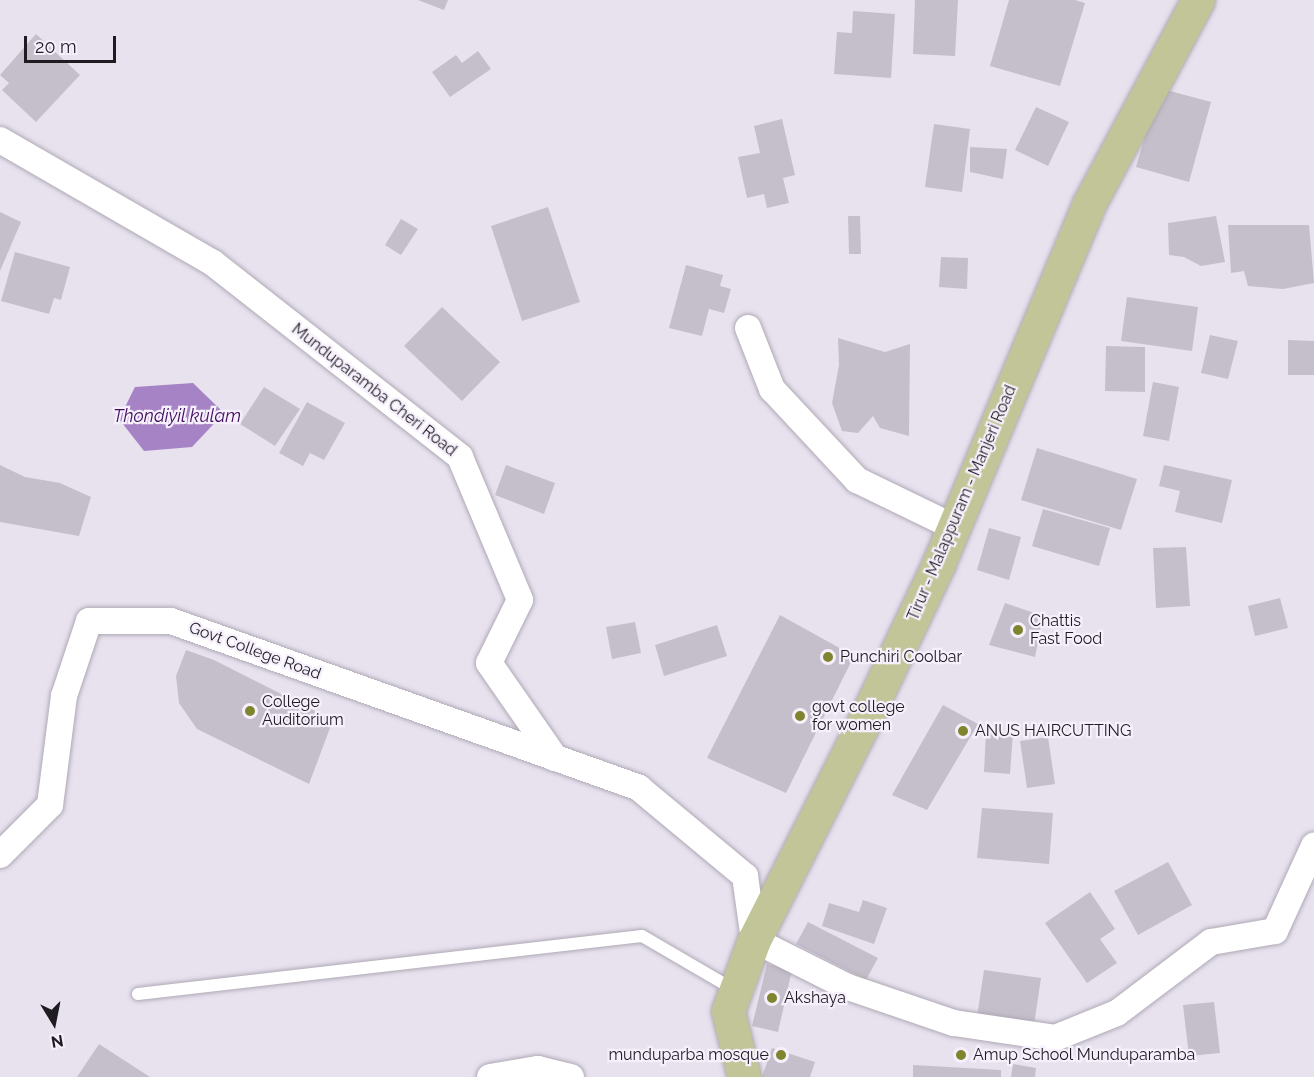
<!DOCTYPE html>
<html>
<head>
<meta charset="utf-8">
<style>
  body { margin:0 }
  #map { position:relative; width:1314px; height:1077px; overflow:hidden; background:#e8e2ef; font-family:Raleway,sans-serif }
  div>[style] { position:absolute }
  .water>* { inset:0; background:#a683c5 }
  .building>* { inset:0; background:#c5bfcb }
  .roads { filter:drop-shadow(0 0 2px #afa9b5) drop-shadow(0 0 2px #afa9b5) }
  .lane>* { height:12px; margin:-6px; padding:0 6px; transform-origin:6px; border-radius:6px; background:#fff }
  .street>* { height:26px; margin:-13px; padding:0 13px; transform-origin:13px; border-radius:13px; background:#fff }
  .primary>* { height:33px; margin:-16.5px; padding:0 16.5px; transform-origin:16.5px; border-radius:16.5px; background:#c2c597 }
  .dots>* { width:16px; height:16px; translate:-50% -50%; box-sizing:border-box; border:3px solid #f6effc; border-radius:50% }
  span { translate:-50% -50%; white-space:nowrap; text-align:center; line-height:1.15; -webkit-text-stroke:4.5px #f6effc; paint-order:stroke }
  .street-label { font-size:16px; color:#1e1c21 }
  .poi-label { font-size:16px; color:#1e1c21 }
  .left { translate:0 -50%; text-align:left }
  .right { translate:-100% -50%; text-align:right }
  .water-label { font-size:18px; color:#400f5f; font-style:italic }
  .north { position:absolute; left:24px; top:993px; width:60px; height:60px; -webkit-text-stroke:4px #f6effc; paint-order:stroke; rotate:170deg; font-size:16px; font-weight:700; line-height:24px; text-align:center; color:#1e1c21 }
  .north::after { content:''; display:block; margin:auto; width:21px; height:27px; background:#1e1c21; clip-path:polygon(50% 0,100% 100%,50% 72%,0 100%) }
  .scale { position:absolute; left:24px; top:36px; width:92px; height:27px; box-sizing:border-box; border:3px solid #1e1c21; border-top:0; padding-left:8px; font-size:18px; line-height:21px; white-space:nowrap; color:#1e1c21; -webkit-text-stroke:4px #f6effc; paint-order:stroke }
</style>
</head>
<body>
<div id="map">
  <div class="water">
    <div style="clip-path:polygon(193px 383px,224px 413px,192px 447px,144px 451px,119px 419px,135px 387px)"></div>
  </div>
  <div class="building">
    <div style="clip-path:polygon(418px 0,448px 0,444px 10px)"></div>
    <div style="clip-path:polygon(915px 0,958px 0,955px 56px,913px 54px)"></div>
    <div style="clip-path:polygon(1009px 0,1075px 0,1085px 3px,1060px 86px,990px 66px)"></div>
    <div style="clip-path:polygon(853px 11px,895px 14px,891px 78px,834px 74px,837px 32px,852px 33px)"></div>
    <div style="clip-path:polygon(36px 34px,80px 75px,36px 122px,2px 90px,9px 83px,0 75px)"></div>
    <div style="clip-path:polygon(478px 51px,491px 69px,450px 97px,432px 72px,456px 55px,462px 63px)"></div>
    <div style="clip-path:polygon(1159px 88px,1211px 102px,1189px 182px,1136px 167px)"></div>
    <div style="clip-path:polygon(1036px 107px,1069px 122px,1048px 166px,1015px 150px)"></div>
    <div style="clip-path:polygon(782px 119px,795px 175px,783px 178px,789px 203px,767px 208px,764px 194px,747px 198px,738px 157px,760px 153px,754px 126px)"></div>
    <div style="clip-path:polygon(934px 124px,970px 129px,962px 192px,925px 187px)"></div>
    <div style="clip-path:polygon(970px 147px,1007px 149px,1003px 179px,970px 172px)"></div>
    <div style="clip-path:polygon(548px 207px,580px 302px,522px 321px,491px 226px)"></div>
    <div style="clip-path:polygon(0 212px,21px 222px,0 271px)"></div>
    <div style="clip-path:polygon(848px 216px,860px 216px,861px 254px,849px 254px)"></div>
    <div style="clip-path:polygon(1216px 216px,1225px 262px,1201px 266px,1184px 257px,1169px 255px,1168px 223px)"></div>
    <div style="clip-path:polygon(401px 219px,418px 229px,401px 255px,385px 245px)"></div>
    <div style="clip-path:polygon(1228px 225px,1309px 225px,1314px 283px,1283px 289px,1248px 286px,1244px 271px,1231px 273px)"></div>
    <div style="clip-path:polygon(15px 252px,70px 267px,61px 300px,54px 298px,49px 314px,1px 301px)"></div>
    <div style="clip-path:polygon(941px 257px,968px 258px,967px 289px,939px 287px)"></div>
    <div style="clip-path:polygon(686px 265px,723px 275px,720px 286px,731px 289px,724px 313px,709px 309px,702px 336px,669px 328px)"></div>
    <div style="clip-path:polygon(1127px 297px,1198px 307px,1192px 351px,1121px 341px)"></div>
    <div style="clip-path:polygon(442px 307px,500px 362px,462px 401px,404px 346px)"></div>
    <div style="clip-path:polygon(1210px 335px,1238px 341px,1228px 379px,1201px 373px)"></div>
    <div style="clip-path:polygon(838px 338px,885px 352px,910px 344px,909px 436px,880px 428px,873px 416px,858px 433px,842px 431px,832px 403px,839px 365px)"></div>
    <div style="clip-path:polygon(1288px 340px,1314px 341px,1314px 375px,1288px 375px)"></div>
    <div style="clip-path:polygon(1106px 346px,1145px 347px,1145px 392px,1105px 391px)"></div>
    <div style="clip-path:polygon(1153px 382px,1179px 387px,1169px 441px,1143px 436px)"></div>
    <div style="clip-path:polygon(264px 387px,300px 409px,275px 446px,240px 424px)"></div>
    <div style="clip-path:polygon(307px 402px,345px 423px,324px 460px,310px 453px,303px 466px,279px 453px)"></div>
    <div style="clip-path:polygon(1037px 448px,1137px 479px,1121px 530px,1021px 500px)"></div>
    <div style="clip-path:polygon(0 465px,25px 477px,60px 483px,91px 497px,79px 536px,0 522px)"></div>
    <div style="clip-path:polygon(506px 465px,555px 483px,544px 514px,495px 495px)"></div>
    <div style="clip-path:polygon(1164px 465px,1232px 480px,1222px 523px,1175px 512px,1180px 491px,1159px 486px)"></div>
    <div style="clip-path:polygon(1043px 509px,1110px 528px,1099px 566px,1032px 546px)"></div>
    <div style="clip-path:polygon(989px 528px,1021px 537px,1009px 580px,977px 570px)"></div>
    <div style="clip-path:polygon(1186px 547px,1190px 606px,1156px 608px,1153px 548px)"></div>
    <div style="clip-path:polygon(1280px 598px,1288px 628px,1255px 636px,1248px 606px)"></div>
    <div style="clip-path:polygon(1005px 603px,1043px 616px,1035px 657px,989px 645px)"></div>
    <div style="clip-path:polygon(780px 615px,854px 656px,786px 793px,707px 758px)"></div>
    <div style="clip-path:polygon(635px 622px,641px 653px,612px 659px,606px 627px)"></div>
    <div style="clip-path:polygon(717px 625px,727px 656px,664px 676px,655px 645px)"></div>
    <div style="clip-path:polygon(186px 650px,214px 660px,333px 720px,309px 784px,197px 729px,179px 703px,176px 676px)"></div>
    <div style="clip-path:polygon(943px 705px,978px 724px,927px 810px,892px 795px)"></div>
    <div style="clip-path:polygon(986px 732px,1013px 733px,1010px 774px,984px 772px)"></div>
    <div style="clip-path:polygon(1048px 737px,1055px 784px,1027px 788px,1020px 741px)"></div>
    <div style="clip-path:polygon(982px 808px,1053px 813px,1049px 864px,977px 858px)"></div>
    <div style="clip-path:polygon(1168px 862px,1192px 905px,1138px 935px,1114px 891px)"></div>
    <div style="clip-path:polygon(1090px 892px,1115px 929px,1100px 939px,1117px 963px,1087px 983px,1045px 923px)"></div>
    <div style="clip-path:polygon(863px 900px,887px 908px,874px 944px,822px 926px,829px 903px,859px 912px)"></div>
    <div style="clip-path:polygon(808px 922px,878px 958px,866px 980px,796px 944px)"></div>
    <div style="clip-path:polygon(767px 964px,792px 970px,778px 1032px,752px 1026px)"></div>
    <div style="clip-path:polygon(984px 970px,1041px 978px,1034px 1025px,977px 1017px)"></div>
    <div style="clip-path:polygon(1214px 1002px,1220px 1053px,1189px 1056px,1183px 1005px)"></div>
    <div style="clip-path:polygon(99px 1044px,150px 1077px,77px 1077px)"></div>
    <div style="clip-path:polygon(772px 1048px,815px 1062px,810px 1077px,762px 1077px)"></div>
    <div style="clip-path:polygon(1013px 1064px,1036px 1068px,1035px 1077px,1011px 1077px)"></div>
    <div style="clip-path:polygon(913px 1065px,1001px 1070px,1001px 1077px,913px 1077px)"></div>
  </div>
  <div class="roads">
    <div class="lane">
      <div style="left:138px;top:994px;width:507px;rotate:-6.56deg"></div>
      <div style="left:642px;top:936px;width:105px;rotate:30.2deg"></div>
    </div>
    <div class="street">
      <div style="left:0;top:140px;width:246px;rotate:30deg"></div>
      <div style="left:213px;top:263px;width:314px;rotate:38.1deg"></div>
      <div style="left:460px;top:457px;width:155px;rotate:67.2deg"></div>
      <div style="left:520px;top:600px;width:70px;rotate:116.2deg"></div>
      <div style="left:489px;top:663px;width:116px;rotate:55.2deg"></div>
      <div style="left:748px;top:328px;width:66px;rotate:68.5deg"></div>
      <div style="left:772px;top:389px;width:125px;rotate:47deg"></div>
      <div style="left:857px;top:480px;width:108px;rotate:25.9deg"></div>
      <div style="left:0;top:855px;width:71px;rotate:-45deg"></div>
      <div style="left:50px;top:805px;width:110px;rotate:-82.7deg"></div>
      <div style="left:64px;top:696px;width:79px;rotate:-71.6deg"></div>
      <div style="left:89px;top:621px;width:82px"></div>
      <div style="left:171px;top:621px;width:497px;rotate:19.6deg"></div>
      <div style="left:639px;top:788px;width:138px;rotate:39.7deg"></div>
      <div style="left:745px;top:876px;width:65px;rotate:82deg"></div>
      <div style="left:754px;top:940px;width:105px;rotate:26.6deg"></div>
      <div style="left:848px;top:987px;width:112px;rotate:18.8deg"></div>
      <div style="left:954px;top:1023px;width:102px;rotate:8.4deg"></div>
      <div style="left:1055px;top:1038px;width:67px;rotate:-22deg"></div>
      <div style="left:1117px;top:1013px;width:118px;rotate:-37.1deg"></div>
      <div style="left:1211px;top:942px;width:65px;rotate:-9.8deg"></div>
      <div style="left:1275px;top:931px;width:94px;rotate:-65.4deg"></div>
      <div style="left:490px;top:1077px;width:49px;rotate:-9.5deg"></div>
      <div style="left:538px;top:1069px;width:34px;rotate:14deg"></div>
    </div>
    <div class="primary">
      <div style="left:744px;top:1077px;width:68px;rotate:-103.6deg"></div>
      <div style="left:728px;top:1011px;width:76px;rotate:-69.9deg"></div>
      <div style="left:754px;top:940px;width:240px;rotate:-63.2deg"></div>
      <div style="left:862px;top:726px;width:178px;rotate:-64.7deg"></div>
      <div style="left:938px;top:565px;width:391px;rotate:-67.3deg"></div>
      <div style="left:1089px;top:204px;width:231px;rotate:-61.9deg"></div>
    </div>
  </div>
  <div class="dots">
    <div style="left:1018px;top:630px;background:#7f842f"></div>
    <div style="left:828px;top:657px;background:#7f842f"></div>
    <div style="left:250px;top:711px;background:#7f842f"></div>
    <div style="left:800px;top:716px;background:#7f842f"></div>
    <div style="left:963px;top:731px;background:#7f842f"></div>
    <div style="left:772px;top:998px;background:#7f842f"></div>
    <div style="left:781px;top:1055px;background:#7f842f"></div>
    <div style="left:961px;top:1055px;background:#7f842f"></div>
  </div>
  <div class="street-label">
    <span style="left:374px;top:390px;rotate:38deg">Munduparamba Cheri Road</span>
    <span style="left:962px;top:503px;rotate:-67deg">Tirur - Malappuram - Manjeri Road</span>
    <span style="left:255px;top:651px;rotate:20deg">Govt College Road</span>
  </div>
  <div class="poi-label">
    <span class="left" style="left:1030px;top:630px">Chattis<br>Fast Food</span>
    <span class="left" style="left:840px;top:657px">Punchiri Coolbar</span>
    <span class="left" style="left:262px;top:711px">College<br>Auditorium</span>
    <span class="left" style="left:812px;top:716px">govt college<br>for women</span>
    <span class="left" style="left:975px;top:731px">ANUS HAIRCUTTING</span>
    <span class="left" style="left:784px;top:998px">Akshaya</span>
    <span class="right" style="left:769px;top:1055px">munduparba mosque</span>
    <span class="left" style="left:973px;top:1055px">Amup School Munduparamba</span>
  </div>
  <div class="water-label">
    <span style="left:177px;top:416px">Thondiyil kulam</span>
  </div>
  <div class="north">N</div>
  <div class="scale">20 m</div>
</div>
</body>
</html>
